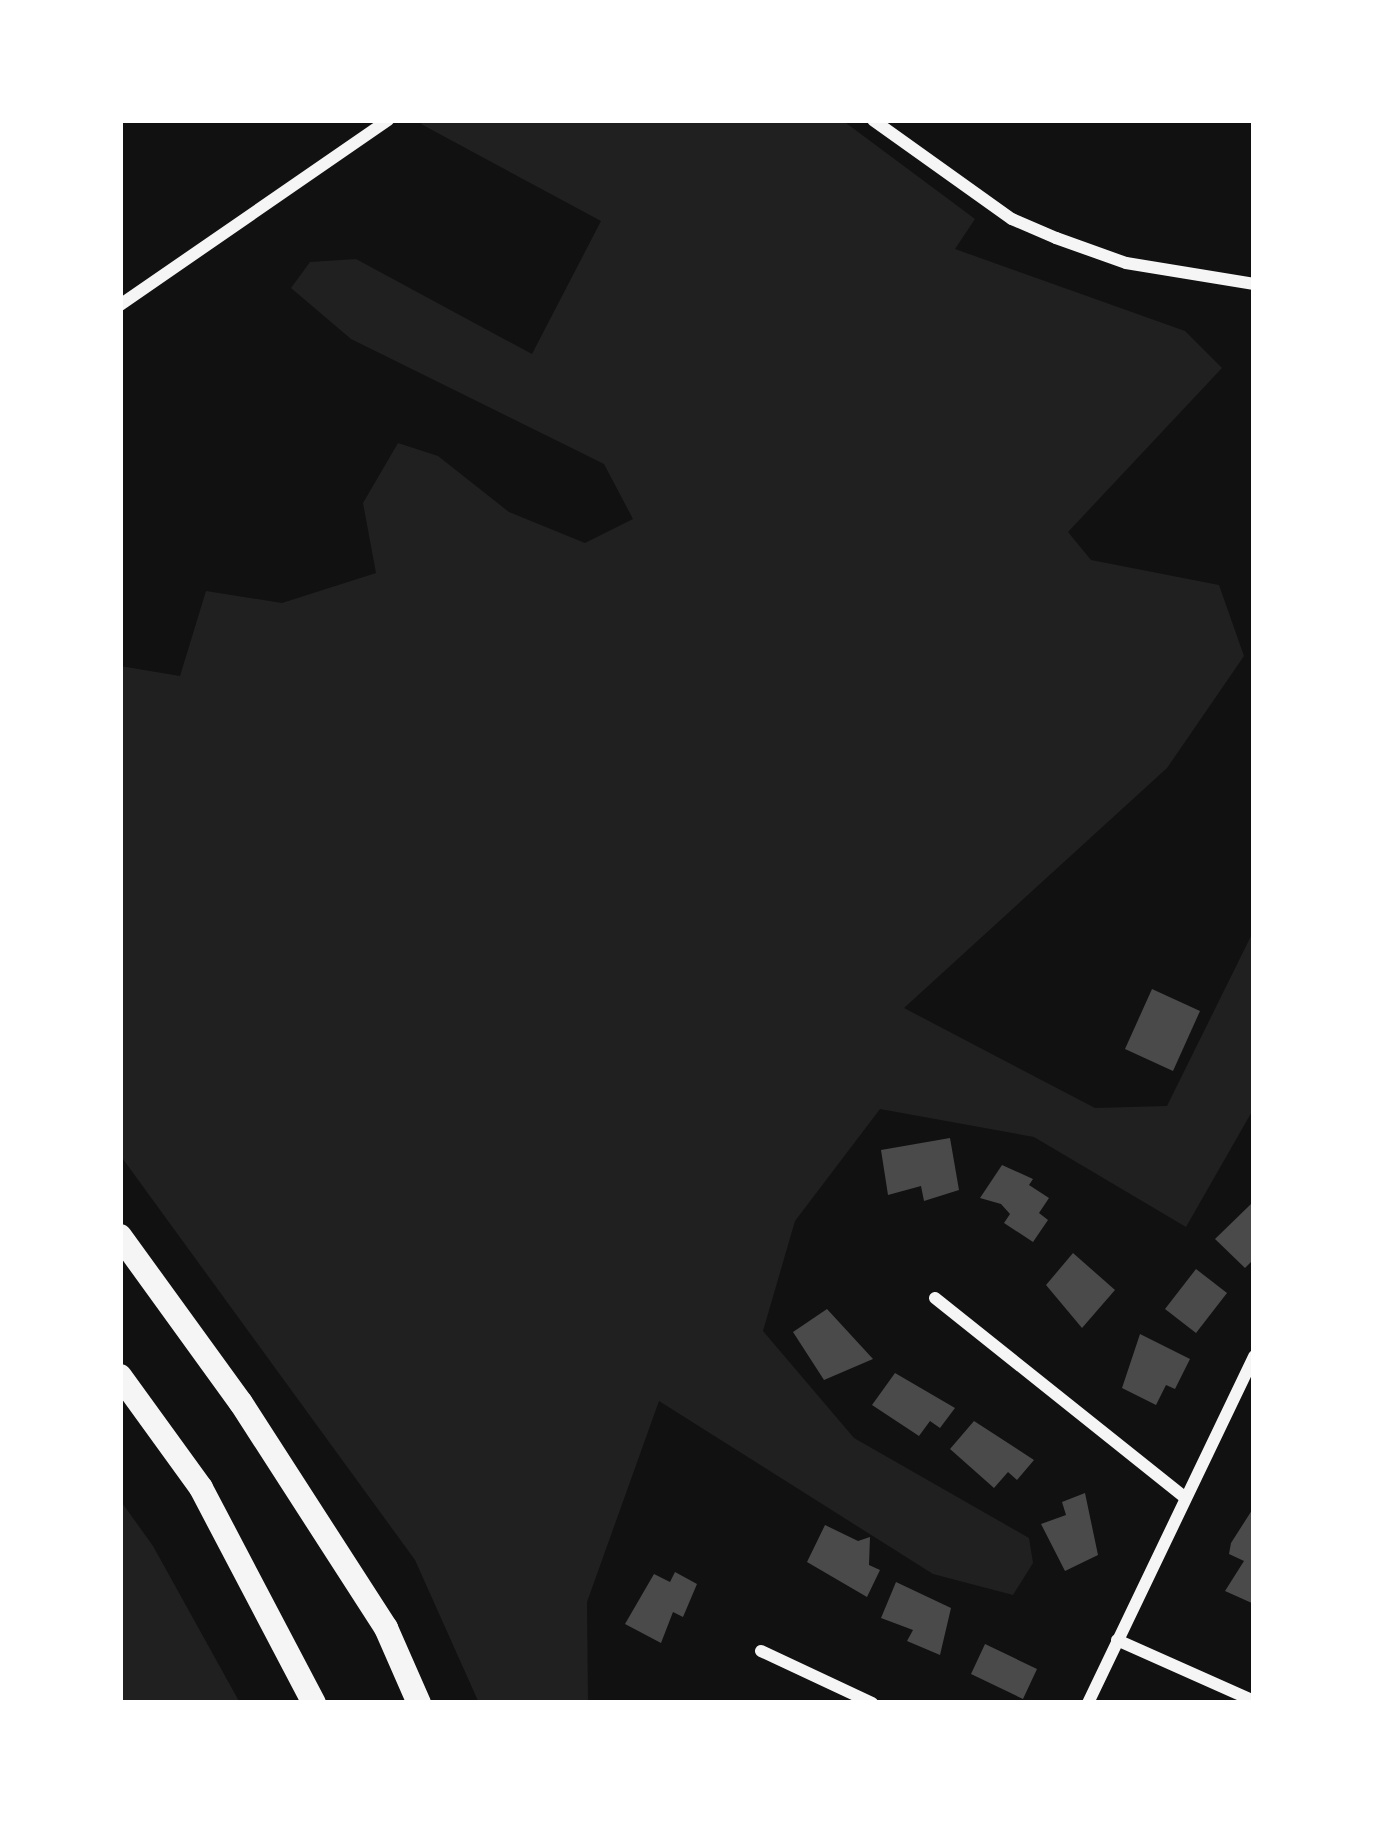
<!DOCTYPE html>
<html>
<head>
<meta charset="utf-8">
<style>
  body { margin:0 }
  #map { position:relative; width:1374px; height:1823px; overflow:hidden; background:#111; font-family:"IBM Plex Sans",sans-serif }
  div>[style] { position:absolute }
  .green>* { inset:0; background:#202020 }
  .building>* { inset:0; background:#4a4a4a }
  .minor>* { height:12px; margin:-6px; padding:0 6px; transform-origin:6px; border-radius:6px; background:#f5f5f5 }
  .motorway>* { height:24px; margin:-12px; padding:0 12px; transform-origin:12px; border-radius:12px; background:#f5f5f5 }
  span { translate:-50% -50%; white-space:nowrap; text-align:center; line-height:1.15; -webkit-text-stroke:10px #fff; paint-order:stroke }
  .frame { position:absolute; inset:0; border:123px solid #fff; pointer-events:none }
</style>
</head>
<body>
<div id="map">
  <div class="green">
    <div style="clip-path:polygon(426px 120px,842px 120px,975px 219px,955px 249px,1185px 331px,1222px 368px,1068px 532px,1091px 560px,1219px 585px,1244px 656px,1167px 768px,904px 1008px,1095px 1108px,1167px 1106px,1254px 930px,1254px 1108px,1186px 1227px,1034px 1137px,880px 1109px,795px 1221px,763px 1331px,854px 1438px,1029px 1538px,1033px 1563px,1013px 1595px,933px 1574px,659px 1401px,587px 1602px,588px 1703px,479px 1703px,415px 1560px,120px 1155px,120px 666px,180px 676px,206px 591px,282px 603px,376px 573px,363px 503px,398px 443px,438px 456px,509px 512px,585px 543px,633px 519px,604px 464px,351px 339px,291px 288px,310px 262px,356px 259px,532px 354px,601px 221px,421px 124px)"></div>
    <div style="clip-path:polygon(120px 1500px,153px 1546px,240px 1703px,120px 1703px)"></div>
  </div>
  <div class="building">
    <div style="clip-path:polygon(1152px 989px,1200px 1011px,1173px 1071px,1125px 1049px)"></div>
    <div style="clip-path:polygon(950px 1138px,959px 1190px,924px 1201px,921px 1186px,888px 1195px,881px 1150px)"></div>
    <div style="clip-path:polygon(1002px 1165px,1033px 1179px,1029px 1185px,1049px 1198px,1039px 1213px,1048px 1220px,1033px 1242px,1004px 1223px,1010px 1214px,1001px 1204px,980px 1198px)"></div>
    <div style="clip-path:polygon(1251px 1204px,1254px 1259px,1245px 1268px,1215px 1239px)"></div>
    <div style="clip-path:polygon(1073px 1253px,1115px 1290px,1082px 1328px,1046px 1285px)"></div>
    <div style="clip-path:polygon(1196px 1269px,1227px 1293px,1196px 1333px,1165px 1309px)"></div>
    <div style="clip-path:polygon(827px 1309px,873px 1359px,824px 1380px,793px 1332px)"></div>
    <div style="clip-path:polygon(1140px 1334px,1190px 1359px,1175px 1389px,1166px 1385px,1156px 1405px,1122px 1388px)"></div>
    <div style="clip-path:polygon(895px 1373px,955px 1408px,940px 1428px,930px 1421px,919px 1436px,872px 1405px)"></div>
    <div style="clip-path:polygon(974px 1421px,1034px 1460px,1017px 1480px,1008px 1472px,994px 1488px,950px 1449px)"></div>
    <div style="clip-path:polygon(1085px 1493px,1098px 1555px,1065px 1571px,1041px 1524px,1066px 1515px,1062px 1502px)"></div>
    <div style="clip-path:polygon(1254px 1507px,1254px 1604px,1225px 1591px,1244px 1561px,1229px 1554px,1231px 1543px)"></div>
    <div style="clip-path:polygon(825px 1525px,858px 1541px,870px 1537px,869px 1565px,880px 1570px,867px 1597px,807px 1562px)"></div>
    <div style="clip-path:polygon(675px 1572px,697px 1584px,683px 1617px,673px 1612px,661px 1643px,625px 1624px,654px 1574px,670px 1582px)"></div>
    <div style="clip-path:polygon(896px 1582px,951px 1608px,940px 1655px,907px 1641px,913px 1630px,881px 1618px)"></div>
    <div style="clip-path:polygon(985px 1644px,1037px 1669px,1023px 1699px,971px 1674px)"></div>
  </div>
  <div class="minor">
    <div style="left:873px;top:120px;width:171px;rotate:35.5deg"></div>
    <div style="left:1012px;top:219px;width:48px;rotate:23.4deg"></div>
    <div style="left:1056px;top:238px;width:74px;rotate:19.7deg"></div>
    <div style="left:1126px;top:263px;width:130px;rotate:9.3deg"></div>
    <div style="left:120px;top:305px;width:326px;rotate:-34.6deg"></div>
    <div style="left:935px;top:1298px;width:319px;rotate:38.6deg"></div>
    <div style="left:1117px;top:1640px;width:150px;rotate:24deg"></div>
    <div style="left:761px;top:1651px;width:123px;rotate:25.1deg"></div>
    <div style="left:1088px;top:1703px;width:385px;rotate:-64.4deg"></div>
  </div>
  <div class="motorway">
    <div style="left:120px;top:1236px;width:206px;rotate:54.1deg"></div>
    <div style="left:241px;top:1403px;width:268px;rotate:57.2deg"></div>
    <div style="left:386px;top:1628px;width:82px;rotate:66.3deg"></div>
    <div style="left:120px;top:1376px;width:138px;rotate:54.1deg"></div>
    <div style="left:201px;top:1488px;width:243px;rotate:62.3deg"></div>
  </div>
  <div class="frame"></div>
</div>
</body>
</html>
